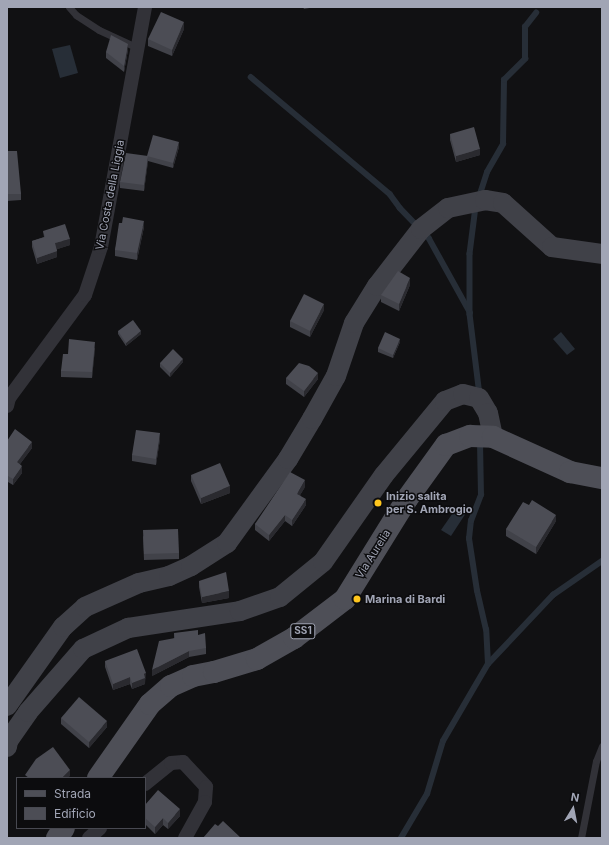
<!DOCTYPE html>
<html>
<head>
<meta charset="utf-8">
<style>
  body { margin:0 }
  #map { position:relative; width:609px; height:845px; overflow:hidden; background:#111113; font-family:Inter,sans-serif }
  div>[style] { position:absolute }
  .water>* { inset:0; background:#272e37 }
  .stream>* { height:5.5px; margin:-2.75px; padding:0 2.75px; transform-origin:2.75px; border-radius:2.75px; background:#272e37 }
  .lane>* { height:7px; margin:-3.5px; padding:0 3.5px; transform-origin:3.5px; border-radius:3.5px; background:#323238 }
  .street>* { height:14px; margin:-7px; padding:0 7px; transform-origin:7px; border-radius:7px; background:#323238 }
  .secondary>* { height:20px; margin:-10px; padding:0 10px; transform-origin:10px; border-radius:10px; background:#404148 }
  .primary>* { height:22px; margin:-11px; padding:0 11px; transform-origin:11px; border-radius:11px; background:#4e4f57 }
  .wall>* { inset:0; background:#414249 }
  .shaded-wall>* { inset:0; background:#2a2a2f }
  .building>* { inset:0; background:#4c4d55 }
  .dots>* { width:11px; height:11px; translate:-50% -50%; box-sizing:border-box; border:2px solid #0c0c0e; border-radius:50% }
  span { translate:-50% -50%; white-space:nowrap; text-align:center; line-height:1.15; -webkit-text-stroke:3px #0c0c0e; paint-order:stroke }
  .shield-label span { padding:1px 3px; background:#0c0c0e; border:1px solid; border-radius:3px; -webkit-text-stroke-width:0 }
  .shield-label { font-size:10px; color:#a1a5b5; font-weight:700 }
  .street-label { font-size:11px; color:#a1a5b5 }
  .poi-label { font-size:11px; color:#a1a5b5; font-weight:700 }
  .left { translate:0 -50%; text-align:left }
  .frame { position:absolute; inset:0; border:8px solid #a1a5b5; pointer-events:none }
  .legend { position:absolute; left:16px; top:777px; width:130px; height:52px; box-sizing:border-box; background:#0c0c0e; border:1px solid #484951; margin:0; padding:5px 7px; list-style:none; font-size:12px; color:#a1a5b5 }
  .legend li { display:flex; align-items:center; gap:8px; height:20px }
  .legend b { width:20px; border:1px solid #484951 }
  .north { position:absolute; left:553px; top:789px; width:40px; height:40px; -webkit-text-stroke:3px #0c0c0e; paint-order:stroke; rotate:10deg; font-size:11px; font-weight:700; line-height:16px; text-align:center; color:#a1a5b5 }
  .north::after { content:''; display:block; margin:auto; width:14px; height:18px; background:#a1a5b5; clip-path:polygon(50% 0,100% 100%,50% 72%,0 100%) }
</style>
</head>
<body>
<div id="map">
  <div class="water">
    <div style="clip-path:polygon(70px 45px,78px 73px,60px 78px,52px 49px)"></div>
    <div style="clip-path:polygon(561px 332px,575px 349px,567px 355px,553px 339px)"></div>
    <div style="clip-path:polygon(457px 507px,466px 513px,451px 536px,441px 530px)"></div>
  </div>
  <div class="stream">
    <div style="left:251px;top:77px;width:182px;rotate:40.1deg"></div>
    <div style="left:390px;top:194px;width:17px;rotate:54deg"></div>
    <div style="left:400px;top:208px;width:42px;rotate:46deg"></div>
    <div style="left:429px;top:238px;width:85px;rotate:61deg"></div>
    <div style="left:479px;top:197px;width:26px;rotate:-72deg"></div>
    <div style="left:487px;top:172px;width:32px;rotate:-60deg"></div>
    <div style="left:503px;top:144px;width:64px;rotate:-89.1deg"></div>
    <div style="left:504px;top:80px;width:30px;rotate:-45deg"></div>
    <div style="left:525px;top:59px;width:32px;rotate:-90deg"></div>
    <div style="left:525px;top:27px;width:18px;rotate:-52deg"></div>
    <div style="left:476px;top:207px;width:47px;rotate:97.3deg"></div>
    <div style="left:470px;top:254px;width:60px;rotate:90deg"></div>
    <div style="left:470px;top:314px;width:82px;rotate:83deg"></div>
    <div style="left:488px;top:664px;width:95px;rotate:-46.7deg"></div>
    <div style="left:553px;top:595px;width:60px;rotate:-34.8deg"></div>
    <div style="left:401px;top:838px;width:51px;rotate:-59.4deg"></div>
    <div style="left:427px;top:794px;width:55px;rotate:-73.2deg"></div>
    <div style="left:443px;top:741px;width:89px;rotate:-59.7deg"></div>
    <div style="left:488px;top:664px;width:34px;rotate:-93deg"></div>
    <div style="left:486px;top:630px;width:40px;rotate:-103deg"></div>
    <div style="left:477px;top:591px;width:53px;rotate:-98.7deg"></div>
    <div style="left:469px;top:539px;width:18px;rotate:-84deg"></div>
    <div style="left:471px;top:521px;width:28px;rotate:-69deg"></div>
    <div style="left:481px;top:495px;width:53px;rotate:-91.1deg"></div>
  </div>
  <div class="lane">
    <div style="left:69px;top:7px;width:11px;rotate:49deg"></div>
    <div style="left:76px;top:15px;width:27px;rotate:33deg"></div>
    <div style="left:99px;top:30px;width:43px;rotate:24.8deg"></div>
    <div style="left:581px;top:838px;width:78px;rotate:-79deg"></div>
    <div style="left:596px;top:761px;width:16px;rotate:-68deg"></div>
  </div>
  <div class="street">
    <div style="left:7px;top:406px;width:8px;rotate:-76deg"></div>
    <div style="left:9px;top:398px;width:128px;rotate:-53.6deg"></div>
    <div style="left:85px;top:295px;width:51px;rotate:-71.6deg"></div>
    <div style="left:101px;top:247px;width:244px;rotate:-79.6deg"></div>
    <div style="left:145px;top:784px;width:33px;rotate:-39deg"></div>
    <div style="left:171px;top:763px;width:12px;rotate:-5deg"></div>
    <div style="left:183px;top:762px;width:34px;rotate:47deg"></div>
    <div style="left:206px;top:787px;width:15px;rotate:94deg"></div>
    <div style="left:205px;top:802px;width:41px;rotate:119.1deg"></div>
    <div style="left:89px;top:838px;width:15px;rotate:-42deg"></div>
  </div>
  <div class="secondary">
    <div style="left:7px;top:706px;width:97px;rotate:-54.7deg"></div>
    <div style="left:63px;top:627px;width:30px;rotate:-42deg"></div>
    <div style="left:85px;top:607px;width:59px;rotate:-24deg"></div>
    <div style="left:139px;top:583px;width:31px;rotate:-13deg"></div>
    <div style="left:169px;top:576px;width:24px;rotate:-24deg"></div>
    <div style="left:191px;top:566px;width:43px;rotate:-32.6deg"></div>
    <div style="left:227px;top:543px;width:104px;rotate:-54deg"></div>
    <div style="left:288px;top:459px;width:47px;rotate:-59deg"></div>
    <div style="left:312px;top:419px;width:49px;rotate:-60.8deg"></div>
    <div style="left:336px;top:376px;width:56px;rotate:-71.2deg"></div>
    <div style="left:354px;top:323px;width:44px;rotate:-58.1deg"></div>
    <div style="left:377px;top:286px;width:72px;rotate:-52.3deg"></div>
    <div style="left:421px;top:229px;width:34px;rotate:-38deg"></div>
    <div style="left:448px;top:208px;width:38px;rotate:-12deg"></div>
    <div style="left:485px;top:200px;width:18px;rotate:9deg"></div>
    <div style="left:503px;top:203px;width:66px;rotate:41.9deg"></div>
    <div style="left:552px;top:247px;width:50px;rotate:8deg"></div>
    <div style="left:7px;top:747px;width:6px;rotate:-81deg"></div>
    <div style="left:8px;top:741px;width:35px;rotate:-55deg"></div>
    <div style="left:28px;top:712px;width:84px;rotate:-48.9deg"></div>
    <div style="left:83px;top:649px;width:50px;rotate:-25deg"></div>
    <div style="left:128px;top:628px;width:113px;rotate:-8.6deg"></div>
    <div style="left:240px;top:611px;width:42px;rotate:-19.3deg"></div>
    <div style="left:280px;top:597px;width:55px;rotate:-39.1deg"></div>
    <div style="left:323px;top:562px;width:106px;rotate:-55deg"></div>
    <div style="left:384px;top:475px;width:96px;rotate:-50.5deg"></div>
    <div style="left:445px;top:401px;width:19px;rotate:-21deg"></div>
    <div style="left:463px;top:394px;width:16px;rotate:14deg"></div>
    <div style="left:479px;top:398px;width:17px;rotate:59deg"></div>
    <div style="left:488px;top:413px;width:25px;rotate:78deg"></div>
  </div>
  <div class="primary">
    <div style="left:98px;top:778px;width:90px;rotate:-54.9deg"></div>
    <div style="left:150px;top:704px;width:28px;rotate:-41deg"></div>
    <div style="left:171px;top:686px;width:24px;rotate:-24deg"></div>
    <div style="left:193px;top:676px;width:21px;rotate:-11deg"></div>
    <div style="left:214px;top:672px;width:45px;rotate:-16.8deg"></div>
    <div style="left:257px;top:659px;width:43px;rotate:-29.6deg"></div>
    <div style="left:294px;top:638px;width:64px;rotate:-37.4deg"></div>
    <div style="left:345px;top:599px;width:118px;rotate:-58.2deg"></div>
    <div style="left:407px;top:499px;width:67px;rotate:-54.2deg"></div>
    <div style="left:446px;top:445px;width:26px;rotate:-21deg"></div>
    <div style="left:470px;top:436px;width:23px;rotate:2deg"></div>
    <div style="left:493px;top:437px;width:85px;rotate:24.4deg"></div>
    <div style="left:570px;top:472px;width:33px;rotate:11deg"></div>
    <div style="left:57px;top:838px;width:12px;rotate:-55deg"></div>
  </div>
  <div class="wall">
    <div style="clip-path:polygon(303px 7px,315px 7px,304px 9px)"></div>
    <div style="clip-path:polygon(184px 29px,172px 56px,148px 46px,148px 39px)"></div>
    <div style="clip-path:polygon(128px 50px,124px 72px,106px 58px,106px 52px)"></div>
    <div style="clip-path:polygon(450px 134px,480px 155px,456px 162px,450px 140px)"></div>
    <div style="clip-path:polygon(179px 147px,173px 168px,148px 161px,144px 191px,120px 188px,120px 182px,147px 156px)"></div>
    <div style="clip-path:polygon(7px 151px,21px 194px,21px 200px,7px 201px)"></div>
    <div style="clip-path:polygon(122px 223px,144px 227px,137px 260px,115px 256px,115px 250px)"></div>
    <div style="clip-path:polygon(43px 231px,70px 245px,57px 249px,57px 257px,37px 264px,32px 247px,32px 241px,44px 237px)"></div>
    <div style="clip-path:polygon(410px 285px,399px 311px,381px 302px,381px 295px)"></div>
    <div style="clip-path:polygon(324px 310px,310px 337px,290px 327px,290px 321px)"></div>
    <div style="clip-path:polygon(118px 331px,141px 334px,126px 346px,118px 334px)"></div>
    <div style="clip-path:polygon(400px 342px,393px 358px,378px 352px,378px 348px)"></div>
    <div style="clip-path:polygon(95px 348px,92px 378px,61px 377px,61px 371px,68px 354px)"></div>
    <div style="clip-path:polygon(183px 362px,170px 377px,160px 367px,160px 363px)"></div>
    <div style="clip-path:polygon(286px 378px,318px 379px,304px 397px,286px 384px)"></div>
    <div style="clip-path:polygon(160px 439px,156px 465px,132px 461px,132px 455px)"></div>
    <div style="clip-path:polygon(7px 441px,32px 448px,20px 464px,22px 473px,13px 485px,8px 482px,7px 484px)"></div>
    <div style="clip-path:polygon(191px 475px,230px 493px,201px 504px,191px 481px)"></div>
    <div style="clip-path:polygon(305px 487px,300px 495px,306px 505px,292px 526px,285px 521px,269px 541px,255px 530px,255px 524px)"></div>
    <div style="clip-path:polygon(556px 521px,536px 554px,506px 536px,506px 529px)"></div>
    <div style="clip-path:polygon(143px 536px,179px 553px,179px 559px,144px 560px)"></div>
    <div style="clip-path:polygon(199px 581px,229px 598px,202px 603px,199px 587px)"></div>
    <div style="clip-path:polygon(174px 633px,198px 635px,206px 648px,206px 654px,189px 657px,152px 676px,174px 638px)"></div>
    <div style="clip-path:polygon(105px 661px,146px 679px,145px 679px,145px 684px,132px 689px,130px 684px,113px 690px,105px 667px)"></div>
    <div style="clip-path:polygon(61px 718px,107px 727px,89px 748px,61px 724px)"></div>
    <div style="clip-path:polygon(145px 805px,180px 816px,168px 829px,163px 825px,155px 834px,145px 824px)"></div>
  </div>
  <div class="shaded-wall">
    <div style="clip-path:polygon(184px 22px,184px 29px,172px 56px,172px 50px)"></div>
    <div style="clip-path:polygon(128px 44px,128px 50px,124px 72px,124px 66px)"></div>
    <div style="clip-path:polygon(179px 142px,179px 147px,173px 168px,173px 163px)"></div>
    <div style="clip-path:polygon(480px 149px,480px 155px,456px 162px,456px 156px)"></div>
    <div style="clip-path:polygon(148px 156px,148px 162px,144px 191px,144px 185px)"></div>
    <div style="clip-path:polygon(144px 221px,144px 227px,137px 260px,137px 253px)"></div>
    <div style="clip-path:polygon(70px 239px,70px 245px,55px 250px,55px 243px)"></div>
    <div style="clip-path:polygon(57px 251px,57px 257px,37px 264px,37px 258px)"></div>
    <div style="clip-path:polygon(410px 278px,410px 285px,399px 311px,399px 304px)"></div>
    <div style="clip-path:polygon(324px 304px,324px 310px,310px 337px,310px 331px)"></div>
    <div style="clip-path:polygon(141px 331px,141px 334px,126px 346px,126px 343px)"></div>
    <div style="clip-path:polygon(400px 339px,400px 342px,393px 358px,393px 355px)"></div>
    <div style="clip-path:polygon(95px 342px,95px 348px,92px 378px,92px 372px)"></div>
    <div style="clip-path:polygon(183px 359px,183px 362px,170px 377px,170px 373px)"></div>
    <div style="clip-path:polygon(318px 373px,318px 379px,304px 397px,304px 391px)"></div>
    <div style="clip-path:polygon(160px 433px,160px 439px,156px 465px,156px 459px)"></div>
    <div style="clip-path:polygon(32px 442px,32px 448px,17px 468px,17px 462px)"></div>
    <div style="clip-path:polygon(22px 466px,22px 473px,13px 485px,13px 479px)"></div>
    <div style="clip-path:polygon(8px 476px,8px 482px,7px 484px,7px 478px)"></div>
    <div style="clip-path:polygon(305px 480px,305px 487px,297px 500px,297px 494px)"></div>
    <div style="clip-path:polygon(230px 486px,230px 493px,201px 504px,201px 498px)"></div>
    <div style="clip-path:polygon(306px 499px,306px 505px,292px 526px,292px 520px)"></div>
    <div style="clip-path:polygon(285px 515px,285px 521px,269px 541px,269px 535px)"></div>
    <div style="clip-path:polygon(556px 515px,556px 521px,536px 554px,536px 547px)"></div>
    <div style="clip-path:polygon(229px 591px,229px 598px,202px 603px,202px 597px)"></div>
    <div style="clip-path:polygon(189px 651px,189px 657px,152px 676px,152px 670px)"></div>
    <div style="clip-path:polygon(146px 673px,145px 684px,132px 689px,132px 683px)"></div>
    <div style="clip-path:polygon(130px 677px,130px 684px,113px 690px,113px 684px)"></div>
    <div style="clip-path:polygon(107px 721px,107px 727px,89px 748px,89px 742px)"></div>
    <div style="clip-path:polygon(70px 770px,70px 776px,68px 778px,62px 778px)"></div>
    <div style="clip-path:polygon(180px 809px,180px 816px,168px 829px,168px 823px)"></div>
    <div style="clip-path:polygon(163px 818px,163px 825px,155px 834px,155px 827px)"></div>
  </div>
  <div class="building">
    <div style="clip-path:polygon(161px 12px,184px 22px,172px 50px,148px 39px)"></div>
    <div style="clip-path:polygon(111px 35px,128px 44px,124px 66px,106px 52px)"></div>
    <div style="clip-path:polygon(474px 127px,480px 149px,456px 156px,450px 134px)"></div>
    <div style="clip-path:polygon(153px 135px,179px 142px,173px 163px,147px 156px)"></div>
    <div style="clip-path:polygon(7px 151px,17px 151px,21px 194px,7px 194px)"></div>
    <div style="clip-path:polygon(126px 153px,148px 156px,144px 185px,120px 182px)"></div>
    <div style="clip-path:polygon(123px 217px,144px 221px,137px 253px,115px 250px,119px 223px,122px 223px)"></div>
    <div style="clip-path:polygon(65px 224px,70px 239px,55px 243px,57px 251px,37px 258px,32px 241px,45px 237px,43px 231px)"></div>
    <div style="clip-path:polygon(398px 271px,410px 278px,399px 304px,381px 295px)"></div>
    <div style="clip-path:polygon(304px 294px,324px 304px,310px 331px,290px 321px)"></div>
    <div style="clip-path:polygon(133px 320px,141px 331px,126px 343px,118px 331px)"></div>
    <div style="clip-path:polygon(385px 332px,400px 339px,393px 355px,378px 348px)"></div>
    <div style="clip-path:polygon(69px 339px,95px 342px,92px 372px,61px 371px,63px 354px,68px 354px)"></div>
    <div style="clip-path:polygon(173px 349px,183px 359px,170px 373px,160px 363px)"></div>
    <div style="clip-path:polygon(299px 363px,309px 366px,318px 373px,304px 391px,286px 378px)"></div>
    <div style="clip-path:polygon(15px 429px,32px 442px,17px 462px,22px 466px,13px 479px,8px 476px,7px 478px,7px 441px)"></div>
    <div style="clip-path:polygon(136px 430px,160px 433px,156px 459px,132px 455px)"></div>
    <div style="clip-path:polygon(220px 463px,230px 486px,201px 498px,191px 475px)"></div>
    <div style="clip-path:polygon(290px 472px,305px 480px,297px 494px,306px 499px,292px 520px,285px 515px,269px 535px,255px 524px)"></div>
    <div style="clip-path:polygon(532px 500px,556px 515px,536px 547px,506px 529px,523px 502px,529px 505px)"></div>
    <div style="clip-path:polygon(178px 529px,179px 553px,144px 554px,143px 530px)"></div>
    <div style="clip-path:polygon(226px 572px,229px 591px,202px 597px,199px 581px)"></div>
    <div style="clip-path:polygon(198px 630px,198px 635px,205px 633px,206px 648px,189px 651px,152px 670px,159px 641px,175px 638px,174px 633px)"></div>
    <div style="clip-path:polygon(137px 649px,146px 673px,144px 674px,145px 678px,132px 683px,130px 677px,113px 684px,105px 661px)"></div>
    <div style="clip-path:polygon(79px 697px,107px 721px,89px 742px,61px 718px)"></div>
    <div style="clip-path:polygon(53px 747px,70px 770px,62px 778px,29px 778px,25px 775px,36px 759px)"></div>
    <div style="clip-path:polygon(158px 790px,180px 809px,168px 823px,163px 818px,155px 827px,145px 818px,145px 805px)"></div>
    <div style="clip-path:polygon(223px 821px,241px 838px,203px 838px,215px 824px,218px 826px)"></div>
  </div>
  <div class="dots">
    <div style="left:378px;top:503px;background:#ffc61d"></div>
    <div style="left:357px;top:599px;background:#ffc61d"></div>
  </div>
  <div class="shield-label">
    <span style="left:303px;top:631px">SS1</span>
  </div>
  <div class="street-label">
    <span style="left:110px;top:195px;rotate:-79deg">Via Costa della Liggia</span>
    <span style="left:373px;top:554px;rotate:-58deg">Via Aurelia</span>
  </div>
  <div class="poi-label">
    <span class="left" style="left:386px;top:503px">Inizio salita<br>per S. Ambrogio</span>
    <span class="left" style="left:365px;top:599px">Marina di Bardi</span>
  </div>
  <div class="frame"></div>
  <ul class="legend">
  <li><b style="height:5px;background:#4e4f57"></b>Strada</li>
  <li><b style="height:11px;background:#4c4d55"></b>Edificio</li>
  </ul>
  <div class="north">N</div>
</div>
</body>
</html>
